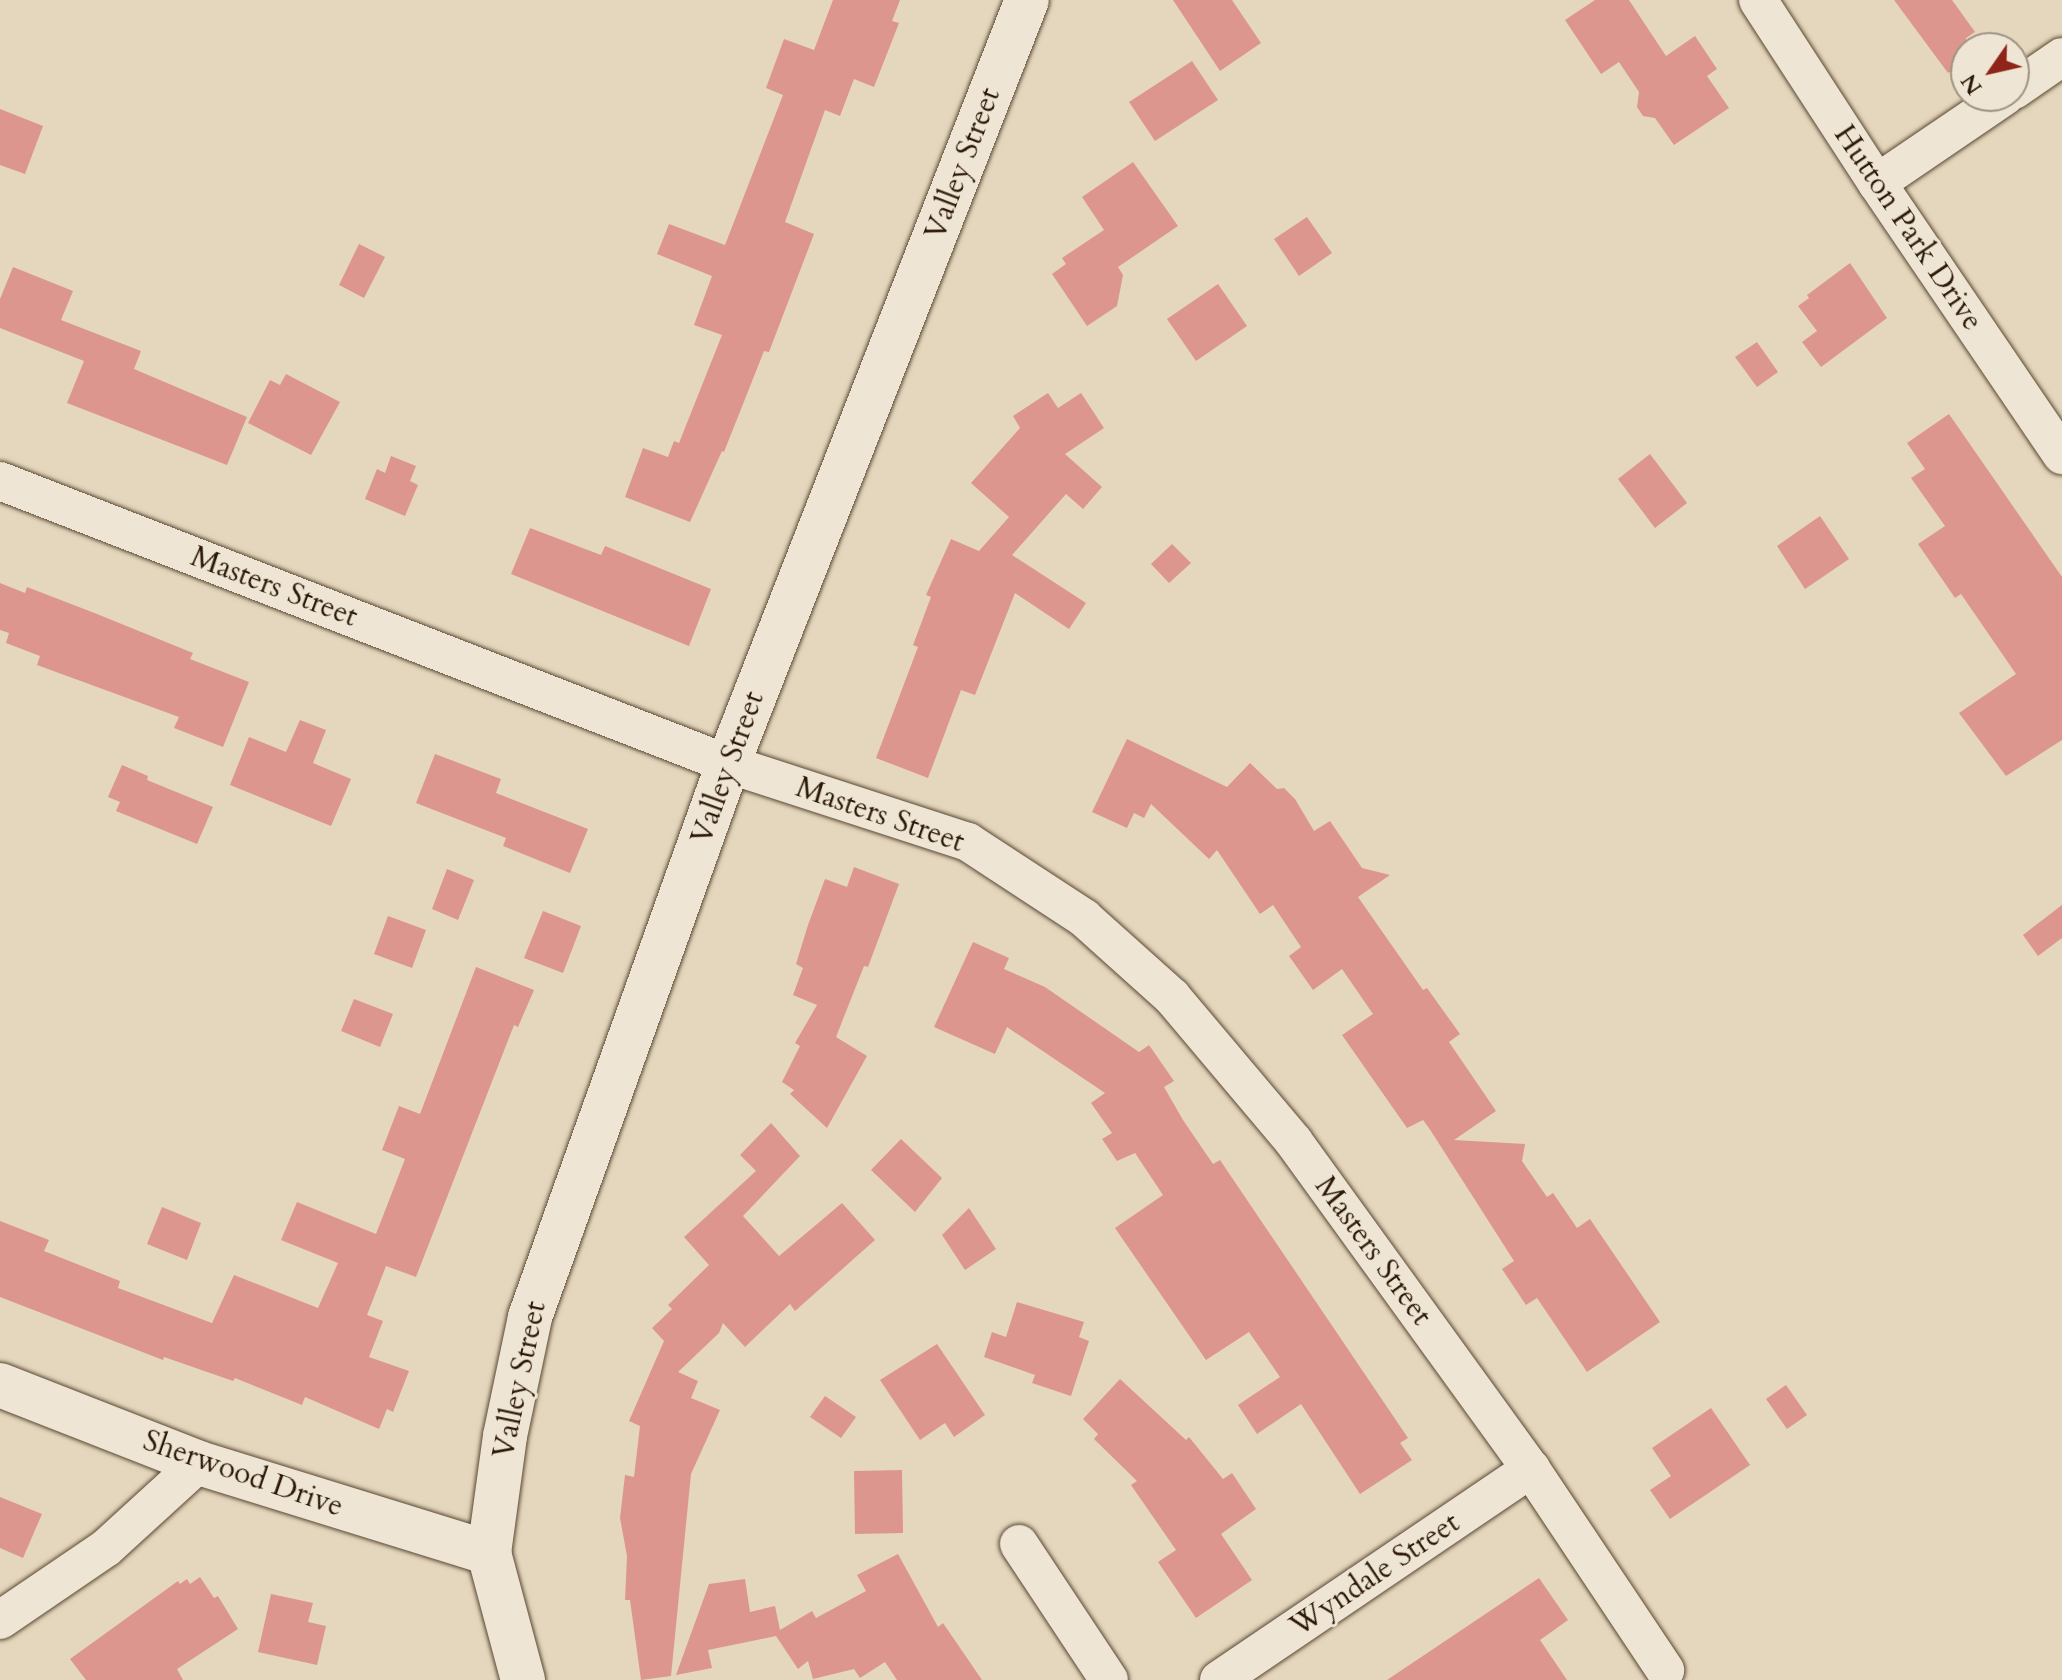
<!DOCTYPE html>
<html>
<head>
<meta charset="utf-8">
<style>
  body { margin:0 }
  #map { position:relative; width:2062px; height:1680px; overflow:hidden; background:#e5d7bd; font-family:Cardo,serif }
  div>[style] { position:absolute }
  .building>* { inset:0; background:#dc968d }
  .roads { filter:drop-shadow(0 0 2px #5a4834) drop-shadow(0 0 2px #5a4834) }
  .street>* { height:38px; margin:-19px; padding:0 19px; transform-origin:19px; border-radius:19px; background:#eee5d4 }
  .secondary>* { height:44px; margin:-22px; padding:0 22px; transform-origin:22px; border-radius:22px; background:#eee5d4 }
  span { translate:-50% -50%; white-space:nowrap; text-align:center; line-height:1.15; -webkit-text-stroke:6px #eee5d4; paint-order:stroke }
  .street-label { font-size:30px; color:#2c1806 }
  .north { position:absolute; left:1950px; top:32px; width:80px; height:80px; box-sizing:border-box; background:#eee5d4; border:2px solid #a09382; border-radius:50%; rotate:236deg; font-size:22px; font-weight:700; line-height:32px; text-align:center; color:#2c1806 }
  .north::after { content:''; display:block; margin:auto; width:28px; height:36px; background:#8f2418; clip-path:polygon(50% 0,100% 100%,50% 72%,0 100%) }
</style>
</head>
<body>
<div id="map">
  <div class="building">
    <div style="clip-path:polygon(833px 0,900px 0,892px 21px,899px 23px,874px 87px,854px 79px,840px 116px,825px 110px,785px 222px,814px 234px,769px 352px,764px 351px,724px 452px,722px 451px,690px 522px,625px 497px,643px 448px,668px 457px,674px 441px,679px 443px,722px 335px,694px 325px,712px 276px,657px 254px,669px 224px,725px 245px,783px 95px,766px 88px,784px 39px,814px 50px)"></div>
    <div style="clip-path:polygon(1173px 0,1232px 0,1261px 43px,1220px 71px)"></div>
    <div style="clip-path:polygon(1595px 0,1629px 0,1666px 56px,1695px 36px,1717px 69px,1707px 76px,1729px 108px,1674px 145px,1655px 118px,1643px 116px,1637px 107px,1639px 92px,1619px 62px,1601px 74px,1565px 20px)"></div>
    <div style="clip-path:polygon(1894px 0,1952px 0,1975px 32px,1966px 38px,1966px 60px,1948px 73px)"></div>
    <div style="clip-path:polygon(1192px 61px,1218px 100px,1155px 141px,1129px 102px)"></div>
    <div style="clip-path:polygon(0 109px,43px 126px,25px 174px,0 165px)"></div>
    <div style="clip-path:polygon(1133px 162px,1178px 226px,1118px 267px,1123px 275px,1117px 306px,1087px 326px,1052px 274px,1066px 264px,1062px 258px,1104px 230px,1082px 197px)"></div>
    <div style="clip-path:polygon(1307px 217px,1332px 253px,1299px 276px,1274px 239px)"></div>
    <div style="clip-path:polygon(359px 244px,385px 257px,364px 298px,339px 285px)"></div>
    <div style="clip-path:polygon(1850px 263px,1887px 318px,1821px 367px,1802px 342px,1817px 331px,1798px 306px,1809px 298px,1807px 295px)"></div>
    <div style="clip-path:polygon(13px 267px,73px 291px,61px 320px,141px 351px,134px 369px,247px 417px,227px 465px,67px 403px,84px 361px,0 328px,0 299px)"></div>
    <div style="clip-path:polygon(1218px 284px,1247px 326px,1196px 361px,1167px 319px)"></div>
    <div style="clip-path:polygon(1757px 342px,1778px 372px,1757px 387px,1735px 357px)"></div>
    <div style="clip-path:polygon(286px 374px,340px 402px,311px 455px,248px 423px,270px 380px,280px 385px)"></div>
    <div style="clip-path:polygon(1048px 393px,1058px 408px,1081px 393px,1104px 428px,1065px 454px,1102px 487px,1083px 509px,1066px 494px,1012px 555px,1086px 603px,1069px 629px,1015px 593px,975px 695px,961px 690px,928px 778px,876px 758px,918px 647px,913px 645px,931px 597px,926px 595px,951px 539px,979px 551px,1009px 517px,971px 483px,1020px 428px,1013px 416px)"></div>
    <div style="clip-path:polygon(1949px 414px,2062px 577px,2062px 740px,2006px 776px,1959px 713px,2016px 674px,1961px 594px,1955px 598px,1918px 544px,1945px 526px,1911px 478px,1925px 469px,1907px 443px)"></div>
    <div style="clip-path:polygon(1650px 454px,1687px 503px,1655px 528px,1618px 479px)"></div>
    <div style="clip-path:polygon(391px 456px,416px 466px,410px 481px,418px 485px,405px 516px,365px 499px,377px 469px,385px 473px)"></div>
    <div style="clip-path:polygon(1820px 516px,1849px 559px,1805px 589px,1777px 546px)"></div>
    <div style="clip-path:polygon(530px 528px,601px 555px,605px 546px,711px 589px,689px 646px,511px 574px)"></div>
    <div style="clip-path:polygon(1172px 544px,1191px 563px,1169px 583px,1151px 564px)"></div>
    <div style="clip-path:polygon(0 583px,25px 593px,27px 587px,97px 614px,193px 653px,190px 659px,249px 682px,223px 747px,174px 728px,179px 717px,37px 665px,40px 656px,6px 643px,9px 633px,0 630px)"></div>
    <div style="clip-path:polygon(300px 720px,326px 730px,313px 763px,351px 779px,331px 826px,230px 785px,249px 737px,286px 752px)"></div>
    <div style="clip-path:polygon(1127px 739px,1227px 787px,1250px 763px,1277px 789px,1284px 788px,1295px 799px,1314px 831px,1330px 821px,1362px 868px,1390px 875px,1358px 897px,1423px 990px,1427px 988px,1460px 1034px,1449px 1042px,1496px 1111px,1454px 1140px,1525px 1144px,1522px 1161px,1547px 1197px,1553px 1193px,1577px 1228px,1590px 1219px,1660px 1322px,1587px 1372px,1537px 1298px,1526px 1305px,1502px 1269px,1514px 1261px,1429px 1128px,1423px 1120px,1407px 1128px,1342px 1035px,1373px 1014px,1342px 969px,1313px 990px,1289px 956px,1301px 947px,1273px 905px,1260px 914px,1217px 850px,1209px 859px,1151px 804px,1144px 818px,1134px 813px,1127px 828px,1092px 812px)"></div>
    <div style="clip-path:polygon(435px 754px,501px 779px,496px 793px,588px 829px,570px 873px,503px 846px,506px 838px,416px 803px)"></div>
    <div style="clip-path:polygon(122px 765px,148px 776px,147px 780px,213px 807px,197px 844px,116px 811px,120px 802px,108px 797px)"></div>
    <div style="clip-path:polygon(854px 867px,899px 884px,868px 967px,864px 966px,836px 1037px,867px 1056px,827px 1128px,790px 1094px,794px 1090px,782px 1082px,800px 1046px,795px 1043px,817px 1005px,793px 995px,803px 968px,796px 964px,808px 925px,825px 879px,847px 887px)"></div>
    <div style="clip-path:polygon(447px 869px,474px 880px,458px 920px,432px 909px)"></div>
    <div style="clip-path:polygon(2062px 905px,2062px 938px,2038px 956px,2023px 935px)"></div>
    <div style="clip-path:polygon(543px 911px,581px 926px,563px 973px,524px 958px)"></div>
    <div style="clip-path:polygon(388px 916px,426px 930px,412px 968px,374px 954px)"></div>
    <div style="clip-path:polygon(973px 942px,1009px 958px,1004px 969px,1045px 987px,1139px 1052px,1149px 1045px,1174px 1081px,1164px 1087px,1183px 1120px,1213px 1164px,1220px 1160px,1408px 1438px,1400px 1443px,1412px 1460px,1360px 1494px,1301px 1404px,1257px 1434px,1238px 1405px,1280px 1377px,1249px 1332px,1206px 1360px,1115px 1228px,1163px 1195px,1135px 1153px,1117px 1161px,1102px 1139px,1112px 1133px,1091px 1103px,1105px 1093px,1007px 1027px,995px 1054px,934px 1027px)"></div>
    <div style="clip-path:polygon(476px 967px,534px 990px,518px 1027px,514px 1025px,416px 1277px,386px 1266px,367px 1315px,383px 1321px,369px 1357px,409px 1371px,393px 1412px,387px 1409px,379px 1429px,305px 1397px,302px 1405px,235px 1378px,233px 1381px,164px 1357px,163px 1360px,0 1297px,0 1221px,49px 1240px,44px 1251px,120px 1281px,118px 1288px,212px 1323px,234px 1275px,318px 1308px,338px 1263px,281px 1240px,297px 1202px,376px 1234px,405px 1159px,382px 1150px,399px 1106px,420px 1114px)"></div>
    <div style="clip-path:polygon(354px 999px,393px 1014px,380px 1047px,341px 1031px)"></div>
    <div style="clip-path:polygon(771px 1123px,800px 1156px,743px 1216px,779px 1256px,842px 1203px,875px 1240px,795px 1311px,790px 1304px,745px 1347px,723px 1323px,719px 1333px,678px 1372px,698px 1381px,691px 1398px,720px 1410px,691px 1474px,671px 1676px,641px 1680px,630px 1600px,625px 1600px,627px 1556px,620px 1518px,625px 1475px,634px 1477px,640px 1426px,629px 1421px,664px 1341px,652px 1328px,672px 1309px,668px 1305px,709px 1265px,684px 1237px,756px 1171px,740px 1155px)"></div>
    <div style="clip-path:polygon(901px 1139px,942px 1178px,915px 1212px,871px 1170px)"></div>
    <div style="clip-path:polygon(162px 1207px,201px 1223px,187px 1260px,147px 1244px)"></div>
    <div style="clip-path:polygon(969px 1208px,996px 1249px,965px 1270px,942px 1235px)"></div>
    <div style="clip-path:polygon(1017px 1302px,1084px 1322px,1079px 1337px,1089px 1341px,1071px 1396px,1032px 1383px,1035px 1375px,984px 1357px,992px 1332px,1006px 1337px)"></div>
    <div style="clip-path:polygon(937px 1344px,985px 1415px,954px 1437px,945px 1423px,920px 1440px,880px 1380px)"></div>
    <div style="clip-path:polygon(1120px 1379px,1186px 1440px,1189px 1437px,1223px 1479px,1232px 1473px,1256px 1509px,1221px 1534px,1252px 1580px,1196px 1618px,1158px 1562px,1176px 1550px,1131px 1485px,1137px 1481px,1094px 1439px,1098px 1434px,1083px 1419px)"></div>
    <div style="clip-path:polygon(1786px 1385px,1807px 1415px,1787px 1429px,1766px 1399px)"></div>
    <div style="clip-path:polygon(825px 1396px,856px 1417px,841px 1438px,810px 1417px)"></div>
    <div style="clip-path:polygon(1711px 1408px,1750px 1465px,1670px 1519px,1650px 1490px,1671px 1476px,1652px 1448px)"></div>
    <div style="clip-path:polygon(902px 1470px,903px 1533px,855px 1534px,854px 1471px)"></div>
    <div style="clip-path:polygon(0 1497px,42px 1514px,23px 1558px,0 1548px)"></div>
    <div style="clip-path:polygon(898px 1554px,938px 1627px,943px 1623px,982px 1680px,897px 1680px,885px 1662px,860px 1678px,854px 1669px,813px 1679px,808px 1661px,798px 1669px,776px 1636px,708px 1650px,712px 1668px,676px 1675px,709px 1584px,745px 1579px,750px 1612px,775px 1606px,780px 1630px,812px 1611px,816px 1618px,866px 1591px,857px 1575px)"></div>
    <div style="clip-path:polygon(200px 1577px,214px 1598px,218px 1596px,238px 1629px,177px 1669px,183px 1680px,86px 1680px,70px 1659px,178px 1581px,180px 1584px,187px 1579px,190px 1584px)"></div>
    <div style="clip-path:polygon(1539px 1578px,1568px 1620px,1540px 1640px,1567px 1680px,1387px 1680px)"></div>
    <div style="clip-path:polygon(271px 1594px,313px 1603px,308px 1622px,326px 1626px,317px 1665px,258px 1652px)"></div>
  </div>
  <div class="roads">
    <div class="street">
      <div style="left:1758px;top:0;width:218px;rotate:57deg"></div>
      <div style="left:1877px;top:183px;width:329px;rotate:55.8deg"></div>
      <div style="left:2014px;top:90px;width:58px;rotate:-34.5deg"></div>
      <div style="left:1877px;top:183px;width:155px;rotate:-34.2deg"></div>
      <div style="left:0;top:481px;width:781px;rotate:21.24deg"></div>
      <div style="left:728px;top:764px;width:252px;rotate:18deg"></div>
      <div style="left:968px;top:842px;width:139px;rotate:33.2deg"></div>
      <div style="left:1084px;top:918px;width:118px;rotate:41.9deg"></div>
      <div style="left:1172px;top:997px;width:189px;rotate:49.9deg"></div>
      <div style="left:1294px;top:1142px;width:404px;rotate:54.1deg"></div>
      <div style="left:1531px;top:1469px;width:242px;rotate:56.3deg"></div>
      <div style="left:1019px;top:1544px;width:163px;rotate:56.5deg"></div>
      <div style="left:0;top:1620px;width:128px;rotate:-34.2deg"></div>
      <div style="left:106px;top:1548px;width:126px;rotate:-42.4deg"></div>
      <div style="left:1219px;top:1680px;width:377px;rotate:-34.1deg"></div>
    </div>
    <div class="secondary">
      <div style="left:0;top:1385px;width:214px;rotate:21.4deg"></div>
      <div style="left:199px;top:1463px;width:304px;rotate:17.2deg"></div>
      <div style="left:523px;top:1680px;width:131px;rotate:-105deg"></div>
      <div style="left:489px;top:1553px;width:118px;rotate:-82.2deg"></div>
      <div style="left:505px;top:1436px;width:122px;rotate:-78.1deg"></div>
      <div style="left:530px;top:1317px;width:587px;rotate:-70.3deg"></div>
      <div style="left:728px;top:764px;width:820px;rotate:-68.63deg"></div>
    </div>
  </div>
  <div class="street-label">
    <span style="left:963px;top:164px;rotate:-69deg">Valley Street</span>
    <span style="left:1908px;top:228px;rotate:56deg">Hutton Park Drive</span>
    <span style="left:274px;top:587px;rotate:21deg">Masters Street</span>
    <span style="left:728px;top:768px;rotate:-70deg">Valley Street</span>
    <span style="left:880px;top:815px;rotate:19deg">Masters Street</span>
    <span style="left:1373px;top:1251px;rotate:54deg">Masters Street</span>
    <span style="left:520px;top:1380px;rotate:-78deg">Valley Street</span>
    <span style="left:243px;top:1474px;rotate:19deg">Sherwood Drive</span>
    <span style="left:1375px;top:1575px;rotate:-34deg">Wyndale Street</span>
  </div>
  <div class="north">N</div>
</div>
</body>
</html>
